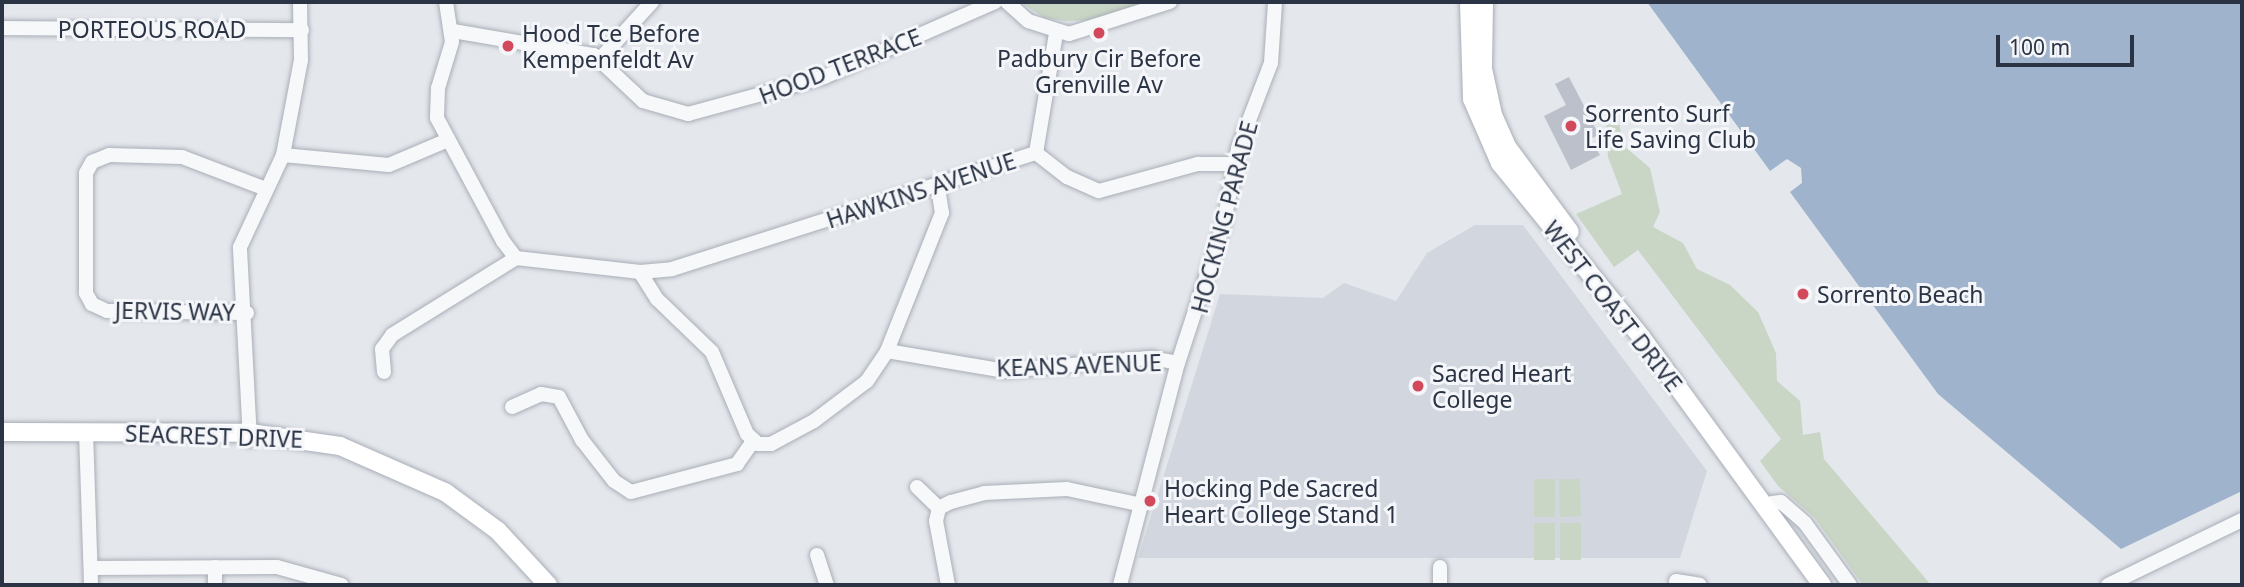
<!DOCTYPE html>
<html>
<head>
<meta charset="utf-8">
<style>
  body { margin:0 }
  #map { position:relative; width:2244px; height:587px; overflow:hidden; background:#e4e7ec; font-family:"Noto Sans",sans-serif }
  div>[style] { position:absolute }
  .built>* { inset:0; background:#d2d6de }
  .green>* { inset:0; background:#c9d6c5 }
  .water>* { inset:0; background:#9fb4cc }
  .building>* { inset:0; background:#bbc0ca }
  .roads { filter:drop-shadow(0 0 2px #a9aeb7) drop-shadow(0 0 2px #a9aeb7) }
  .minor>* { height:14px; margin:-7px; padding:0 7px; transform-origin:7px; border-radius:7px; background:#f7f8fa }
  .major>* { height:18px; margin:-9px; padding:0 9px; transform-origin:9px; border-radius:9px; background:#fff }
  .dots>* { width:19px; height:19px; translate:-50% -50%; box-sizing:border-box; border:4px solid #f4f6f9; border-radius:50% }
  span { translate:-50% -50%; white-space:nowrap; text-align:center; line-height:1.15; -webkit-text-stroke:6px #f4f6f9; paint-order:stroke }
  .street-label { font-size:23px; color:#2b3445 }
  .poi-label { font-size:23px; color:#2b3445 }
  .left { translate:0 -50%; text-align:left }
  .frame { position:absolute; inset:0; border:4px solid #2b3445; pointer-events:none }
  .scale { position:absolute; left:1996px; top:35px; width:138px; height:32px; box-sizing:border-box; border:4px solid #2b3445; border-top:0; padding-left:9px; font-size:21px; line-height:24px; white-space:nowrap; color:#2b3445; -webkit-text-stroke:5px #f4f6f9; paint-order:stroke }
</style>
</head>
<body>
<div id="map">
  <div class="built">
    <div style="clip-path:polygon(1475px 225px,1523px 225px,1707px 471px,1680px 558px,1138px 558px,1220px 294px,1323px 298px,1344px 283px,1396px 301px,1427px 253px)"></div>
  </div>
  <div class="green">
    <div style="clip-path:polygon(1020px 2px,1147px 2px,1093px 20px,1065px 21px,1045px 18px)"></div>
    <div style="clip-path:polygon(1618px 119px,1624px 146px,1650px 168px,1660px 212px,1653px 227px,1683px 243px,1697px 269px,1730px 285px,1758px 312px,1776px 353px,1777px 381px,1800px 401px,1803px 435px,1820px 432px,1824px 459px,1931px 585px,1863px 585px,1814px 517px,1778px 486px,1760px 461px,1781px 439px,1638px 250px,1614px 267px,1576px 214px,1622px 194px,1608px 157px,1606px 126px)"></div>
    <div style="clip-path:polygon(1534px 479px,1555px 479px,1555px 517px,1534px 517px)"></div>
    <div style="clip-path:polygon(1559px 479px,1580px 479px,1581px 516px,1560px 517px)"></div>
    <div style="clip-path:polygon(1534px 523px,1555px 523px,1555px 560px,1534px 560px)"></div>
    <div style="clip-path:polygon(1560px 523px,1581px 523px,1581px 560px,1560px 560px)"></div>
  </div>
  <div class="water">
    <div style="clip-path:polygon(1647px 2px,2242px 2px,2242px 491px,2121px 549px,1938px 394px,1790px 192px,1802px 183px,1801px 168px,1787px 159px,1770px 171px)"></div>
  </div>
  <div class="building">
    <div style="clip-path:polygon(1569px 77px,1599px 135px,1590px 139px,1600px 155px,1571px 170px,1544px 116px,1566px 105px,1555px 84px)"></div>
  </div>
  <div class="roads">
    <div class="minor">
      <div style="left:446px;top:2px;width:40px;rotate:81.5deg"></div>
      <div style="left:452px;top:42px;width:48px;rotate:106.9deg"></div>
      <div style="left:438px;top:88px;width:30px;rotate:92deg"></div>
      <div style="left:437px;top:118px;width:140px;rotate:61.8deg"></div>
      <div style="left:503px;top:241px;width:21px;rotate:53deg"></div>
      <div style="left:516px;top:258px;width:125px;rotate:6.4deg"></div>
      <div style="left:640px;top:272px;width:32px;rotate:58deg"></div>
      <div style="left:657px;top:299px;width:76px;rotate:43.9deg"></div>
      <div style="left:712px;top:352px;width:89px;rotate:66.9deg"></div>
      <div style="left:747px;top:434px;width:15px;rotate:42deg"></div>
      <div style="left:758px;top:444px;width:13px"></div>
      <div style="left:771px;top:444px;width:49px;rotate:-28.1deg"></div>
      <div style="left:814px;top:421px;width:66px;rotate:-37deg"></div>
      <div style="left:867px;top:381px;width:36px;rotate:-56deg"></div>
      <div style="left:887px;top:351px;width:120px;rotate:9.6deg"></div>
      <div style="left:1005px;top:371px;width:148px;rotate:-5.1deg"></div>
      <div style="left:1152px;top:358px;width:26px;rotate:11deg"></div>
      <div style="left:1007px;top:2px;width:28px;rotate:42deg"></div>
      <div style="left:1028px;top:21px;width:43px;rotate:17.6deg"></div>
      <div style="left:1069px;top:34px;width:106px;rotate:-17.6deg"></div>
      <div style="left:2px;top:28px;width:300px;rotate:0.4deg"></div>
      <div style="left:453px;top:31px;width:143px;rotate:9.7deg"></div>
      <div style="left:594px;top:55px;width:67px;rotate:43.2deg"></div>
      <div style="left:643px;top:101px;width:47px;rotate:16.1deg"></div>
      <div style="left:688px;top:114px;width:141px;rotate:-15.2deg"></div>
      <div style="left:824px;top:77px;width:187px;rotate:-23.7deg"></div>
      <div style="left:601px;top:58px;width:76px;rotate:-47.7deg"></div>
      <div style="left:1036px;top:153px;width:122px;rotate:-80.5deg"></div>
      <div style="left:283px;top:155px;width:106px;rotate:5.4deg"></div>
      <div style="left:389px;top:165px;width:64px;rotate:-23deg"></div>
      <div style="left:640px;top:272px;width:32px;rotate:-5deg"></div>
      <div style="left:672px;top:269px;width:382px;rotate:-17.7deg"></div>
      <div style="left:1036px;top:153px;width:39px;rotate:38deg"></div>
      <div style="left:1067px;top:177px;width:35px;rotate:24deg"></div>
      <div style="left:1099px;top:191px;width:103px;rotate:-15.3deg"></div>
      <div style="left:1198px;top:164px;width:36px"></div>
      <div style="left:247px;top:313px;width:140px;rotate:-179.2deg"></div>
      <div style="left:107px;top:311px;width:17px;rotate:-155deg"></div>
      <div style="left:92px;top:304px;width:13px;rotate:-119deg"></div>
      <div style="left:86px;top:293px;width:120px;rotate:-90deg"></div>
      <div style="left:86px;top:173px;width:13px;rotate:-61deg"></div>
      <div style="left:92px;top:162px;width:18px;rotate:-22deg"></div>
      <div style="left:109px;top:155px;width:73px;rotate:1.6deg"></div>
      <div style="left:182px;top:157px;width:87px;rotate:20.9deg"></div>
      <div style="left:887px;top:351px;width:149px;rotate:-68.3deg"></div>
      <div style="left:942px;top:213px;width:26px;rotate:-99deg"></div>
      <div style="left:384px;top:372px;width:23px;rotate:-95deg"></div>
      <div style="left:382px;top:349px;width:17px;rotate:-54deg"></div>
      <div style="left:392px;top:335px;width:146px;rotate:-31.8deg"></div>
      <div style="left:512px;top:407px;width:32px;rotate:-24deg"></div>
      <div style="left:541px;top:394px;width:18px;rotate:9deg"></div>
      <div style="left:559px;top:397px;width:49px;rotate:61.9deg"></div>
      <div style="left:582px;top:440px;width:52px;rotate:52deg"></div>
      <div style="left:614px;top:481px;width:20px;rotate:33deg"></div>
      <div style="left:631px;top:492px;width:110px;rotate:-14.8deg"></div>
      <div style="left:737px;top:464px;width:28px;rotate:-55deg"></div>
      <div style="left:86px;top:432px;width:153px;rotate:88.1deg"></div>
      <div style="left:250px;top:440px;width:193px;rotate:-93deg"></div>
      <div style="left:240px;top:247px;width:102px;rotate:-64.9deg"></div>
      <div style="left:283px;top:155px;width:97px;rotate:-79.3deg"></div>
      <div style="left:301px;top:60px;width:58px;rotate:-91deg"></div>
      <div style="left:917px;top:487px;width:30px;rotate:44deg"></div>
      <div style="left:1772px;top:503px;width:9px;rotate:-6deg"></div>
      <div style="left:1781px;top:502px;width:32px;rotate:41deg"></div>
      <div style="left:1805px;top:523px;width:77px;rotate:54deg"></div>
      <div style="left:817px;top:555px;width:32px;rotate:72deg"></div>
      <div style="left:1440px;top:567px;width:18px;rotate:90deg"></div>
      <div style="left:91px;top:568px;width:186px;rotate:-0.3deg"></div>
      <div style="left:277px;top:567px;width:67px;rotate:15.5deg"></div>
      <div style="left:1676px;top:581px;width:24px;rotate:9deg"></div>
      <div style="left:215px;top:585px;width:18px;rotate:-90deg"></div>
      <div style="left:948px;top:585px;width:65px;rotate:-100.6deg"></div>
      <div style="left:936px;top:521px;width:13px;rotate:-77deg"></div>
      <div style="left:939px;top:508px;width:13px;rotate:-27deg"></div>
      <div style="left:951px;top:502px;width:34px;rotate:-15deg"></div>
      <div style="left:984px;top:493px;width:83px;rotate:-2.8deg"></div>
      <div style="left:1067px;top:489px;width:77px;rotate:12deg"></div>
      <div style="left:1120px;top:585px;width:229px;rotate:-75.4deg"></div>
      <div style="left:1178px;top:363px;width:148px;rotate:-71.9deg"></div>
      <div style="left:1224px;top:222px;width:74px;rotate:-79.1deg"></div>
      <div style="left:1238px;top:149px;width:92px;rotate:-69deg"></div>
      <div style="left:1271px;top:63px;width:61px;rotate:-86.2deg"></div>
      <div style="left:2108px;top:585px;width:149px;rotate:-25.9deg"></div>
    </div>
    <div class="major">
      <div style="left:1469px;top:2px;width:97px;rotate:88.2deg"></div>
      <div style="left:1472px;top:99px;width:70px;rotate:66.4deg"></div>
      <div style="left:1500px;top:163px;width:225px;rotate:50.9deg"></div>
      <div style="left:1642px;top:338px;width:306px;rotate:53.9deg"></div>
      <div style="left:1484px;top:2px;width:67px;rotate:90.9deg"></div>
      <div style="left:1483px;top:69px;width:47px;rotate:77.7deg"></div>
      <div style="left:1493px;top:115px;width:36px;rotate:66deg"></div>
      <div style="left:1508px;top:148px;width:104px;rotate:53.6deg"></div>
      <div style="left:2px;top:432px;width:248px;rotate:0.2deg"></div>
      <div style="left:250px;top:433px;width:91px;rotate:8.2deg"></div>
      <div style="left:340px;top:446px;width:115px;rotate:23.7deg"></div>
      <div style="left:445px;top:492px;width:66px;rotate:36.3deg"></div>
      <div style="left:498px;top:531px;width:74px;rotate:47.2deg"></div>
    </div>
  </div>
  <div class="dots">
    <div style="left:1099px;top:33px;background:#d1495b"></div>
    <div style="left:508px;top:46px;background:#d1495b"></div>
    <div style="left:1571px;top:126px;background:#d1495b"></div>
    <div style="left:1803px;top:294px;background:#d1495b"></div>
    <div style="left:1418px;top:386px;background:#d1495b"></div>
    <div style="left:1150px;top:501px;background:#d1495b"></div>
  </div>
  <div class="street-label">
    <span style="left:152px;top:29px">PORTEOUS ROAD</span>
    <span style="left:840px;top:66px;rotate:-21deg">HOOD TERRACE</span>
    <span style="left:921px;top:190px;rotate:-18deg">HAWKINS AVENUE</span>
    <span style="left:1224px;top:217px;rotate:-75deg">HOCKING PARADE</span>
    <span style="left:1613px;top:306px;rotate:52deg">WEST COAST DRIVE</span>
    <span style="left:175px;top:311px;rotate:1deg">JERVIS WAY</span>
    <span style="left:1079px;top:365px;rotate:-2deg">KEANS AVENUE</span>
    <span style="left:214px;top:436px;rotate:2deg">SEACREST DRIVE</span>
  </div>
  <div class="poi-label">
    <span class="left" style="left:522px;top:46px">Hood Tce Before<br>Kempenfeldt Av</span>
    <span style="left:1099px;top:71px">Padbury Cir Before<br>Grenville Av</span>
    <span class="left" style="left:1585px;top:126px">Sorrento Surf<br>Life Saving Club</span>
    <span class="left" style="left:1817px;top:294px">Sorrento Beach</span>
    <span class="left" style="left:1432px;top:386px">Sacred Heart<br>College</span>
    <span class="left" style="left:1164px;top:501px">Hocking Pde Sacred<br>Heart College Stand 1</span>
  </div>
  <div class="frame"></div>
  <div class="scale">100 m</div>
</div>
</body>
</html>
